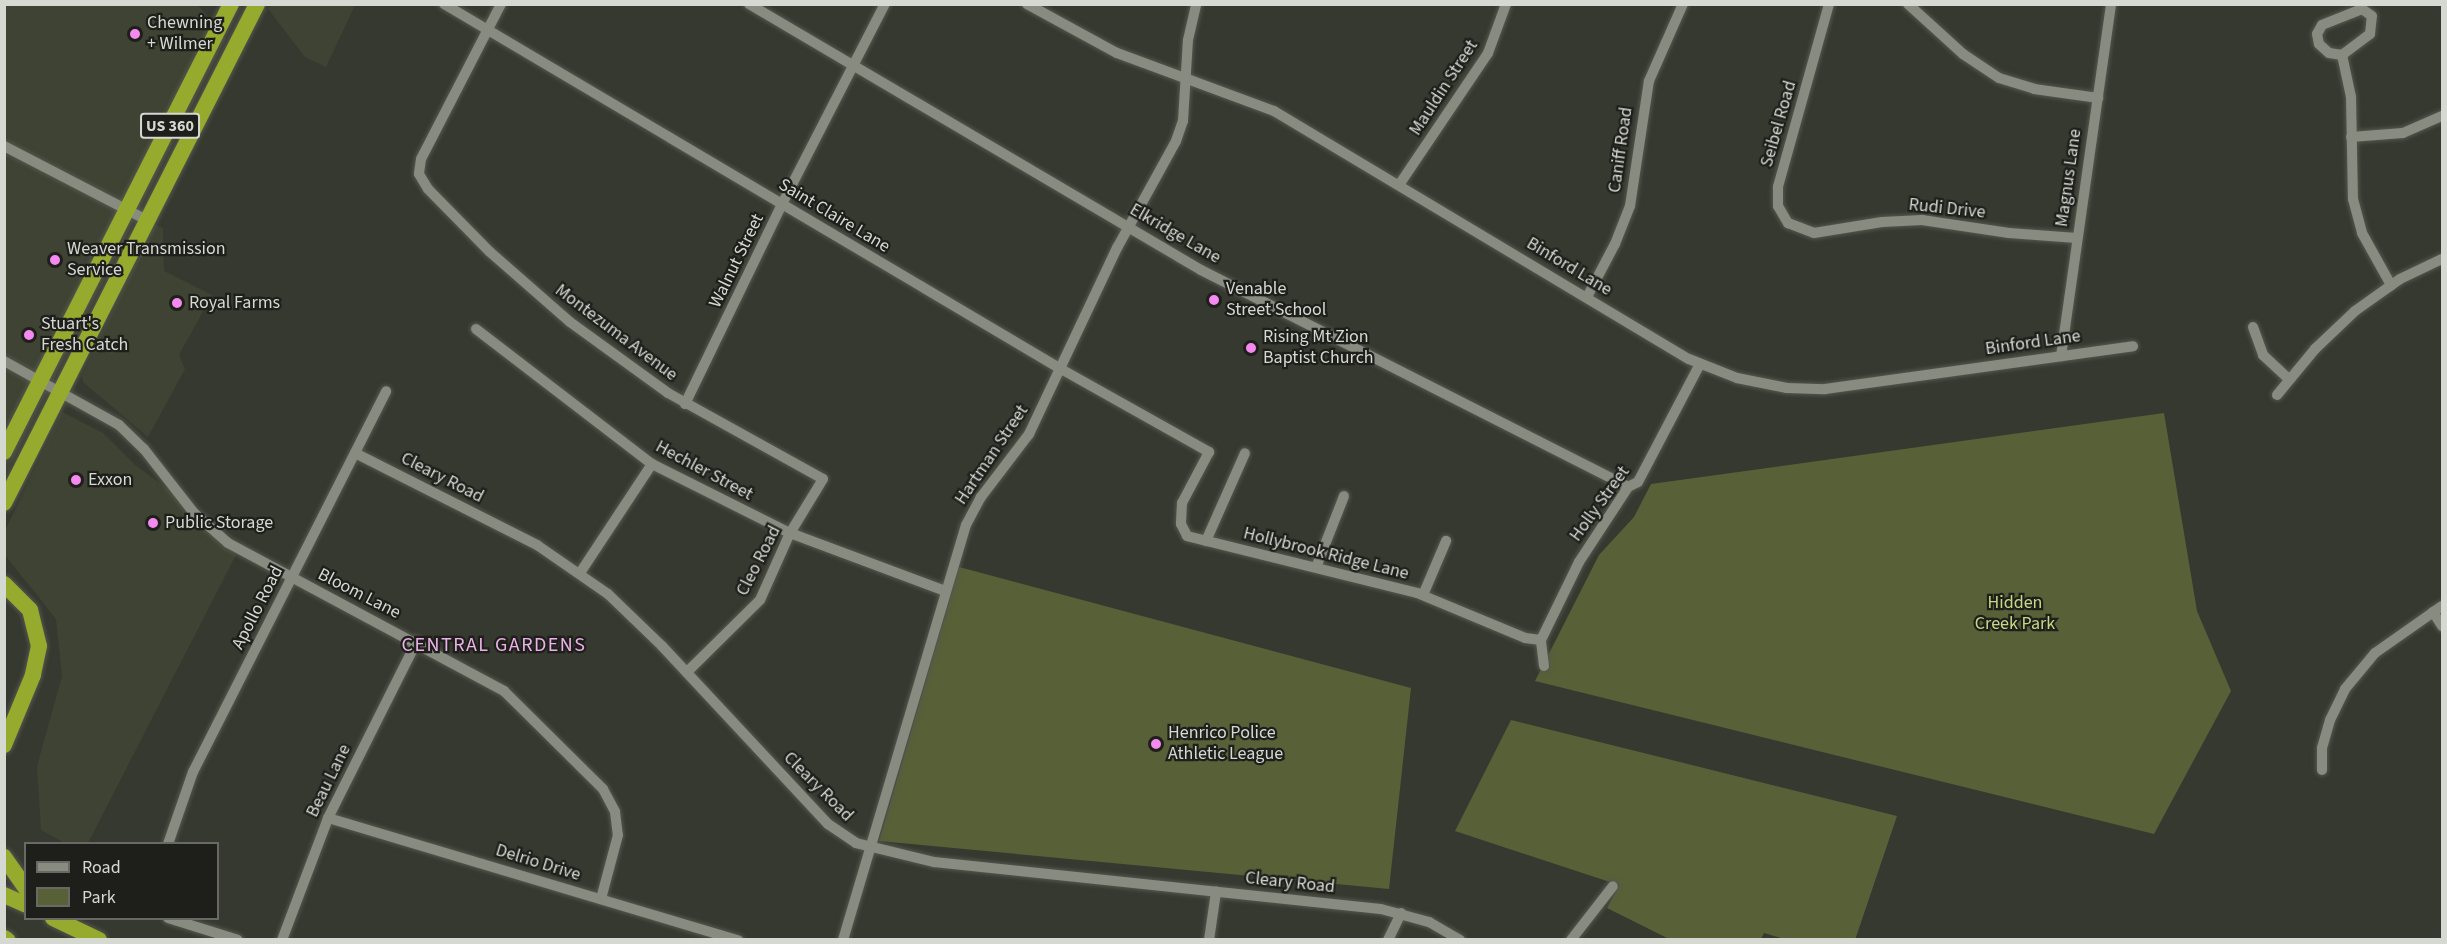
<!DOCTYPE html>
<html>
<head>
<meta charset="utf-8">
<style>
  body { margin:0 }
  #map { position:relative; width:2447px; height:944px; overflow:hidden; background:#36392f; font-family:"Source Sans 3",sans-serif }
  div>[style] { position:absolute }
  .built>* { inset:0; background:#3f4333 }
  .green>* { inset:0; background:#586038 }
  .roads { filter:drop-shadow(0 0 2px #55574f) drop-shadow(0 0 2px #55574f) }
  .minor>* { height:10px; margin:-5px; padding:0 5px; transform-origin:5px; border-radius:5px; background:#888b80 }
  .highway>* { height:16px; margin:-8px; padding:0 8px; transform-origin:8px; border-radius:8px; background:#96ab2d }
  .dots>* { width:16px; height:16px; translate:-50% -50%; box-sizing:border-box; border:3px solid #1e1f1b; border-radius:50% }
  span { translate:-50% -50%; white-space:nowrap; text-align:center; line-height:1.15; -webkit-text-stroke:4.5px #1e1f1b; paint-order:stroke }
  .shield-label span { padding:2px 4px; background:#1e1f1b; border:2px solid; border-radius:4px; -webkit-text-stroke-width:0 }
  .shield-label { font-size:16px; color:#d6d8d2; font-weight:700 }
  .poi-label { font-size:18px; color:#d6d8d2 }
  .left { translate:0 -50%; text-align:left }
  .street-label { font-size:18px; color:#d6d8d2 }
  .park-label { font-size:18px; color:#c6d886 }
  .neighbourhood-label { font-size:20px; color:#ecb1e8; letter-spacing:1.5px }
  .frame { position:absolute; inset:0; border:6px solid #d6d8d2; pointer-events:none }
  .legend { position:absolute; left:24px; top:842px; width:195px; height:78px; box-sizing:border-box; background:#1e1f1b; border:2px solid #686964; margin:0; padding:8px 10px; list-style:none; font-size:18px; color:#d6d8d2 }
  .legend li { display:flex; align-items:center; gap:12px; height:30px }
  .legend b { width:30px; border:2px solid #686964 }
</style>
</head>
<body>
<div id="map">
  <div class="built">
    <div style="clip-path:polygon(5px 5px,198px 5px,226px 39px,5px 477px)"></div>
    <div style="clip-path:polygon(270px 5px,270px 4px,355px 5px,326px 67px,305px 57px,268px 9px)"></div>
    <div style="clip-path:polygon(154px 224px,163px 228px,164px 271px,212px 295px,179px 355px,185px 369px,148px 437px,83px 382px,82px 376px)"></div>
    <div style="clip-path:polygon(62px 412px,103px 433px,134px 464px,185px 502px,239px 549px,88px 843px,65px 843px,41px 830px,37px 766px,62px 676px,56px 619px,5px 555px,4px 533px)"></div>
  </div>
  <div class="green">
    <div style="clip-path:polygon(2164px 413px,2197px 611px,2231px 691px,2154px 834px,1535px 681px,1599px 555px,1634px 517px,1651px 484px)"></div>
    <div style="clip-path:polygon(959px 567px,1411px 688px,1389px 889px,879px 841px)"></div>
    <div style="clip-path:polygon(1511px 720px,1897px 816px,1855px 940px,1784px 939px,1764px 933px,1761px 939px,1669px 939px,1607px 908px,1619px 885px,1455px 831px)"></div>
  </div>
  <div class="roads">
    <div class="minor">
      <div style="left:444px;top:4px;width:717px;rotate:30.61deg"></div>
      <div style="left:1061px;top:369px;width:170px;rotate:29.3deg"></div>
      <div style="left:1209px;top:452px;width:58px;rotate:117.9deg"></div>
      <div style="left:1182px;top:503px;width:21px;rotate:93deg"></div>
      <div style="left:1181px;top:524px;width:13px;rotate:63deg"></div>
      <div style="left:1187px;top:536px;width:237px;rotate:13.9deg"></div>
      <div style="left:1417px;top:593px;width:117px;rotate:22.6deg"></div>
      <div style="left:1525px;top:638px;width:16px;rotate:7deg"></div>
      <div style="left:501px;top:4px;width:174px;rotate:117.3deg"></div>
      <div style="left:421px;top:159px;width:15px;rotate:98deg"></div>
      <div style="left:419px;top:174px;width:17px;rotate:59deg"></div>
      <div style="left:428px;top:189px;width:88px;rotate:45.5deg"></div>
      <div style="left:490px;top:252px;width:106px;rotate:41.2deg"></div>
      <div style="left:570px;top:322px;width:121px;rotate:35.9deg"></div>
      <div style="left:668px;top:393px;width:177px;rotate:29deg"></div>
      <div style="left:823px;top:479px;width:63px;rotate:121.4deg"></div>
      <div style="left:790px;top:533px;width:73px;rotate:114.1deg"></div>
      <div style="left:760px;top:600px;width:103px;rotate:135.4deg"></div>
      <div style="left:749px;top:4px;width:524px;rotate:30.48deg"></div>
      <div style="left:1201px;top:270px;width:479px;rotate:26.9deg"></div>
      <div style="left:1027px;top:4px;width:102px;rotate:28.6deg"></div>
      <div style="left:1117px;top:53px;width:167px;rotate:20.3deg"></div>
      <div style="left:1274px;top:111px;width:483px;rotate:30.9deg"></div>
      <div style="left:1689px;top:359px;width:52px;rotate:21.6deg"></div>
      <div style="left:1737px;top:378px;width:51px;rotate:11.3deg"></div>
      <div style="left:1787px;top:388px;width:38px;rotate:2deg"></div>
      <div style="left:1825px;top:389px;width:311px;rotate:-7.9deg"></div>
      <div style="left:1829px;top:4px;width:190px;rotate:105.6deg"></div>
      <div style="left:1778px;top:187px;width:19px;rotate:90deg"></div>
      <div style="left:1778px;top:206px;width:20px;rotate:60deg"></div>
      <div style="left:1788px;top:223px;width:28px;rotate:21deg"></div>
      <div style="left:1814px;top:233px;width:69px;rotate:-9.2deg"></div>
      <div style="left:1882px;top:222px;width:40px;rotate:-2.9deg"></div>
      <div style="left:1922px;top:220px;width:88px;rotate:8.5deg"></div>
      <div style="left:2009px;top:233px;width:68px;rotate:4.2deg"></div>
      <div style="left:1908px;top:4px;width:74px;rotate:42.3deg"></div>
      <div style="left:1963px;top:54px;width:43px;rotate:33.7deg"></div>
      <div style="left:1999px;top:78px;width:37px;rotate:17deg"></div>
      <div style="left:2034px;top:89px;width:65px;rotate:8deg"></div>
      <div style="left:2342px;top:55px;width:35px;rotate:-37deg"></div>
      <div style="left:2370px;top:34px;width:18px;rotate:-84deg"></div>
      <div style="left:2372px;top:16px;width:12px;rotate:-145deg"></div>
      <div style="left:2362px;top:9px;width:43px;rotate:158.2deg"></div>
      <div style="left:2322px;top:25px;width:10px;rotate:119deg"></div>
      <div style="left:2317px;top:34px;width:10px;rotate:79deg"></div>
      <div style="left:2319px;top:44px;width:13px;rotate:42deg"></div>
      <div style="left:2329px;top:53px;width:13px;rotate:9deg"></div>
      <div style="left:2342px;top:55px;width:43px;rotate:77.9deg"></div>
      <div style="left:2351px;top:97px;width:102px;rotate:88.9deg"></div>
      <div style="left:2353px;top:199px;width:35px;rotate:75deg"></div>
      <div style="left:2362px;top:233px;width:60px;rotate:60.9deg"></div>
      <div style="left:2351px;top:137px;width:52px;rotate:-4.4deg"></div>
      <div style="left:2403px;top:133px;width:43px;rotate:-23.6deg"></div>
      <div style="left:4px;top:146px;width:161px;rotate:27.4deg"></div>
      <div style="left:1399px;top:185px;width:159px;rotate:-56deg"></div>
      <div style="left:1488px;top:53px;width:52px;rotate:-69.8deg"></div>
      <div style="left:1587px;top:297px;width:60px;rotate:-62.2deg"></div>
      <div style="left:1615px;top:244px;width:41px;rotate:-68.5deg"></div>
      <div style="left:1630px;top:206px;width:126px;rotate:-81.4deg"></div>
      <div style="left:1649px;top:81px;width:84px;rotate:-66.2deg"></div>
      <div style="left:2253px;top:327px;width:30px;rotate:70deg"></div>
      <div style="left:2263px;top:355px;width:35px;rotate:43deg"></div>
      <div style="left:476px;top:329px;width:222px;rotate:37.5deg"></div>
      <div style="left:652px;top:464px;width:154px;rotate:26.6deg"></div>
      <div style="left:790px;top:533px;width:165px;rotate:20.5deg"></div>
      <div style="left:2061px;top:356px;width:356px;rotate:-81.9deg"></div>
      <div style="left:4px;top:361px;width:132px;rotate:29.1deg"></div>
      <div style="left:119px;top:425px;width:35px;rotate:44deg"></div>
      <div style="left:144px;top:449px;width:81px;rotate:52deg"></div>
      <div style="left:194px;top:513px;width:45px;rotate:41.4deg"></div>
      <div style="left:228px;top:543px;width:313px;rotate:28.2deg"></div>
      <div style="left:504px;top:691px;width:139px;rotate:44.7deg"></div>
      <div style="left:603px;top:789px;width:26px;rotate:62deg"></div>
      <div style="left:615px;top:812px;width:23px;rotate:83deg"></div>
      <div style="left:618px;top:835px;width:66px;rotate:104.9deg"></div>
      <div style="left:2277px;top:395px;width:60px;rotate:-50.4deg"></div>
      <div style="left:2315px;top:349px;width:55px;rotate:-43.5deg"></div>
      <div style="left:2355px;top:311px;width:55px;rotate:-35.4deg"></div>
      <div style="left:2400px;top:279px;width:47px;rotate:-25.5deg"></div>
      <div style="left:685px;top:404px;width:222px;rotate:-64.1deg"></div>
      <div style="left:782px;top:204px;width:225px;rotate:-62.8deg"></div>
      <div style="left:355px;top:453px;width:204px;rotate:26.8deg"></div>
      <div style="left:537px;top:545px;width:86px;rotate:34.6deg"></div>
      <div style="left:608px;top:594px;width:75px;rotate:43.9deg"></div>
      <div style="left:662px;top:646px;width:243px;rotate:47deg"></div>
      <div style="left:828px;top:824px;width:34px;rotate:34deg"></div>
      <div style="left:856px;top:843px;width:80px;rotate:13.7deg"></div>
      <div style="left:934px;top:862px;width:449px;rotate:6deg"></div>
      <div style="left:1381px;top:909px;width:50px;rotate:15.2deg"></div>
      <div style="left:1429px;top:922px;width:36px;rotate:30deg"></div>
      <div style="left:1206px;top:541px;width:96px;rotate:-66.1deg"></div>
      <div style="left:1317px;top:565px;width:74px;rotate:-68.6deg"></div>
      <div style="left:580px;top:573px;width:131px;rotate:-56.6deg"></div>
      <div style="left:1423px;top:595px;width:59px;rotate:-66.9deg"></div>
      <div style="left:2433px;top:612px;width:17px;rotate:57deg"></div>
      <div style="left:1544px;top:666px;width:26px;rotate:-97deg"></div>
      <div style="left:1541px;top:640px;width:87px;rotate:-64deg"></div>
      <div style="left:1579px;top:562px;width:90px;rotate:-56.8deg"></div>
      <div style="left:1628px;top:487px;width:11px;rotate:-27deg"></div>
      <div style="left:1638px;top:482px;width:133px;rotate:-62.3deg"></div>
      <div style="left:2322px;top:770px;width:22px;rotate:-90deg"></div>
      <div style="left:2322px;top:748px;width:29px;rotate:-74deg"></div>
      <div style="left:2330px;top:720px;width:34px;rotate:-64deg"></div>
      <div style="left:2345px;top:689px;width:47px;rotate:-50.2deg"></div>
      <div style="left:2375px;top:653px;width:82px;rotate:-35deg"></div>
      <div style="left:328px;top:818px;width:428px;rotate:16.6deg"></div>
      <div style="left:168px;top:844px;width:76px;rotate:-70.9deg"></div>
      <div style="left:193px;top:772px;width:427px;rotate:-63.1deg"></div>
      <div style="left:168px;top:918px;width:73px;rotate:17.4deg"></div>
      <div style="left:282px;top:940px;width:130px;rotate:-69.3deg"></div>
      <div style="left:328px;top:818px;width:198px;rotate:-63.3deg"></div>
      <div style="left:843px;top:940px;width:433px;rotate:-73.5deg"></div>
      <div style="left:966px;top:525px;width:32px;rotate:-62deg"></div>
      <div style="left:981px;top:497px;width:79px;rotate:-52.7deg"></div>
      <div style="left:1029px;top:434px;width:206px;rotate:-64.7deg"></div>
      <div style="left:1117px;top:248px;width:122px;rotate:-61.1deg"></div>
      <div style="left:1176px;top:141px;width:21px;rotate:-71deg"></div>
      <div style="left:1183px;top:121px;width:81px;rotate:-86.5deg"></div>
      <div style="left:1188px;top:40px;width:37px;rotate:-77deg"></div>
      <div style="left:1209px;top:940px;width:49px;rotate:-81.7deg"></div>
      <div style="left:1388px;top:940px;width:30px;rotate:-64deg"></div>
      <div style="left:1571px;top:940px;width:68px;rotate:-52.1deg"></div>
    </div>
    <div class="highway">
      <div style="left:4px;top:452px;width:502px;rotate:-63.13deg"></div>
      <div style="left:4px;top:503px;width:559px;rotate:-63.11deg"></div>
      <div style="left:4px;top:584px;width:37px;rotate:45deg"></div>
      <div style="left:30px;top:610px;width:37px;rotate:76deg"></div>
      <div style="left:39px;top:646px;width:30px;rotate:102deg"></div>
      <div style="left:33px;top:675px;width:76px;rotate:112.5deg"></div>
      <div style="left:4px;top:857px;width:39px;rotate:55deg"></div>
      <div style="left:4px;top:895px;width:24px;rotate:24deg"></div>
      <div style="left:53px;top:918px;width:51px;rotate:25.6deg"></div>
      <div style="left:4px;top:938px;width:4px;rotate:34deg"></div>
    </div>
  </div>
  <div class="dots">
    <div style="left:135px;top:34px;background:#f489f0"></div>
    <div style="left:55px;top:260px;background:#f489f0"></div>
    <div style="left:1214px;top:300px;background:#f489f0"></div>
    <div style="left:177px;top:303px;background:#f489f0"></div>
    <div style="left:29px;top:335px;background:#f489f0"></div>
    <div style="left:1251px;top:348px;background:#f489f0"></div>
    <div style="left:76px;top:480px;background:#f489f0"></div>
    <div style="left:153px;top:523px;background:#f489f0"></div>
    <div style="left:1156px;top:744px;background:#f489f0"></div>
  </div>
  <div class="shield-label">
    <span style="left:170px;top:126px">US 360</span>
  </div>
  <div class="poi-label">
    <span class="left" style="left:147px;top:34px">Chewning<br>+ Wilmer</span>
    <span class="left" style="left:67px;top:260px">Weaver Transmission<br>Service</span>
    <span class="left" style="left:1226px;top:300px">Venable<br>Street School</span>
    <span class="left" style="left:189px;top:303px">Royal Farms</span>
    <span class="left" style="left:41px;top:335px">Stuart's<br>Fresh Catch</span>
    <span class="left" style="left:1263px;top:348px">Rising Mt Zion<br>Baptist Church</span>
    <span class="left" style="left:88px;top:480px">Exxon</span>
    <span class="left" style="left:165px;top:523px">Public Storage</span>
    <span class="left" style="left:1168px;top:744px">Henrico Police<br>Athletic League</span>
  </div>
  <div class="street-label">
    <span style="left:1444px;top:88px;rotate:-57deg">Mauldin Street</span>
    <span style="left:1779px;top:124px;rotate:-74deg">Seibel Road</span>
    <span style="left:1621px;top:150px;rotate:-82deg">Caniff Road</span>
    <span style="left:2069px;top:178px;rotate:-82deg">Magnus Lane</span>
    <span style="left:1947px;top:209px;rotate:6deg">Rudi Drive</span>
    <span style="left:834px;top:216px;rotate:31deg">Saint Claire Lane</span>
    <span style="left:1175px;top:234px;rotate:30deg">Elkridge Lane</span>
    <span style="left:737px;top:261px;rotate:-64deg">Walnut Street</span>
    <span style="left:1569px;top:267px;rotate:31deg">Binford Lane</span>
    <span style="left:616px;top:333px;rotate:37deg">Montezuma Avenue</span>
    <span style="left:2033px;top:343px;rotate:-8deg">Binford Lane</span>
    <span style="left:992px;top:455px;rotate:-56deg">Hartman Street</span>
    <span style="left:704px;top:471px;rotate:28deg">Hechler Street</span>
    <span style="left:442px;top:478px;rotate:27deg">Cleary Road</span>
    <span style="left:1600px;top:504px;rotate:-54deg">Holly Street</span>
    <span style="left:1326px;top:554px;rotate:14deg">Hollybrook Ridge Lane</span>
    <span style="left:759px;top:561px;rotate:-63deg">Cleo Road</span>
    <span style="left:359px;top:594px;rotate:27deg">Bloom Lane</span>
    <span style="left:258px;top:608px;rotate:-63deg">Apollo Road</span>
    <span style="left:329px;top:781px;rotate:-64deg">Beau Lane</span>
    <span style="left:818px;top:787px;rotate:45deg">Cleary Road</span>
    <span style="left:538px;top:863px;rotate:17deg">Delrio Drive</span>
    <span style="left:1290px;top:883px;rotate:6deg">Cleary Road</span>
  </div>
  <div class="park-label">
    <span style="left:2015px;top:614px">Hidden<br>Creek Park</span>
  </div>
  <div class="neighbourhood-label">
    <span style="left:494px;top:645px">CENTRAL GARDENS</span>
  </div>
  <div class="frame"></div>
  <ul class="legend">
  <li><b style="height:8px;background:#888b80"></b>Road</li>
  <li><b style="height:16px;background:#586038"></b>Park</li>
  </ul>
</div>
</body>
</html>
